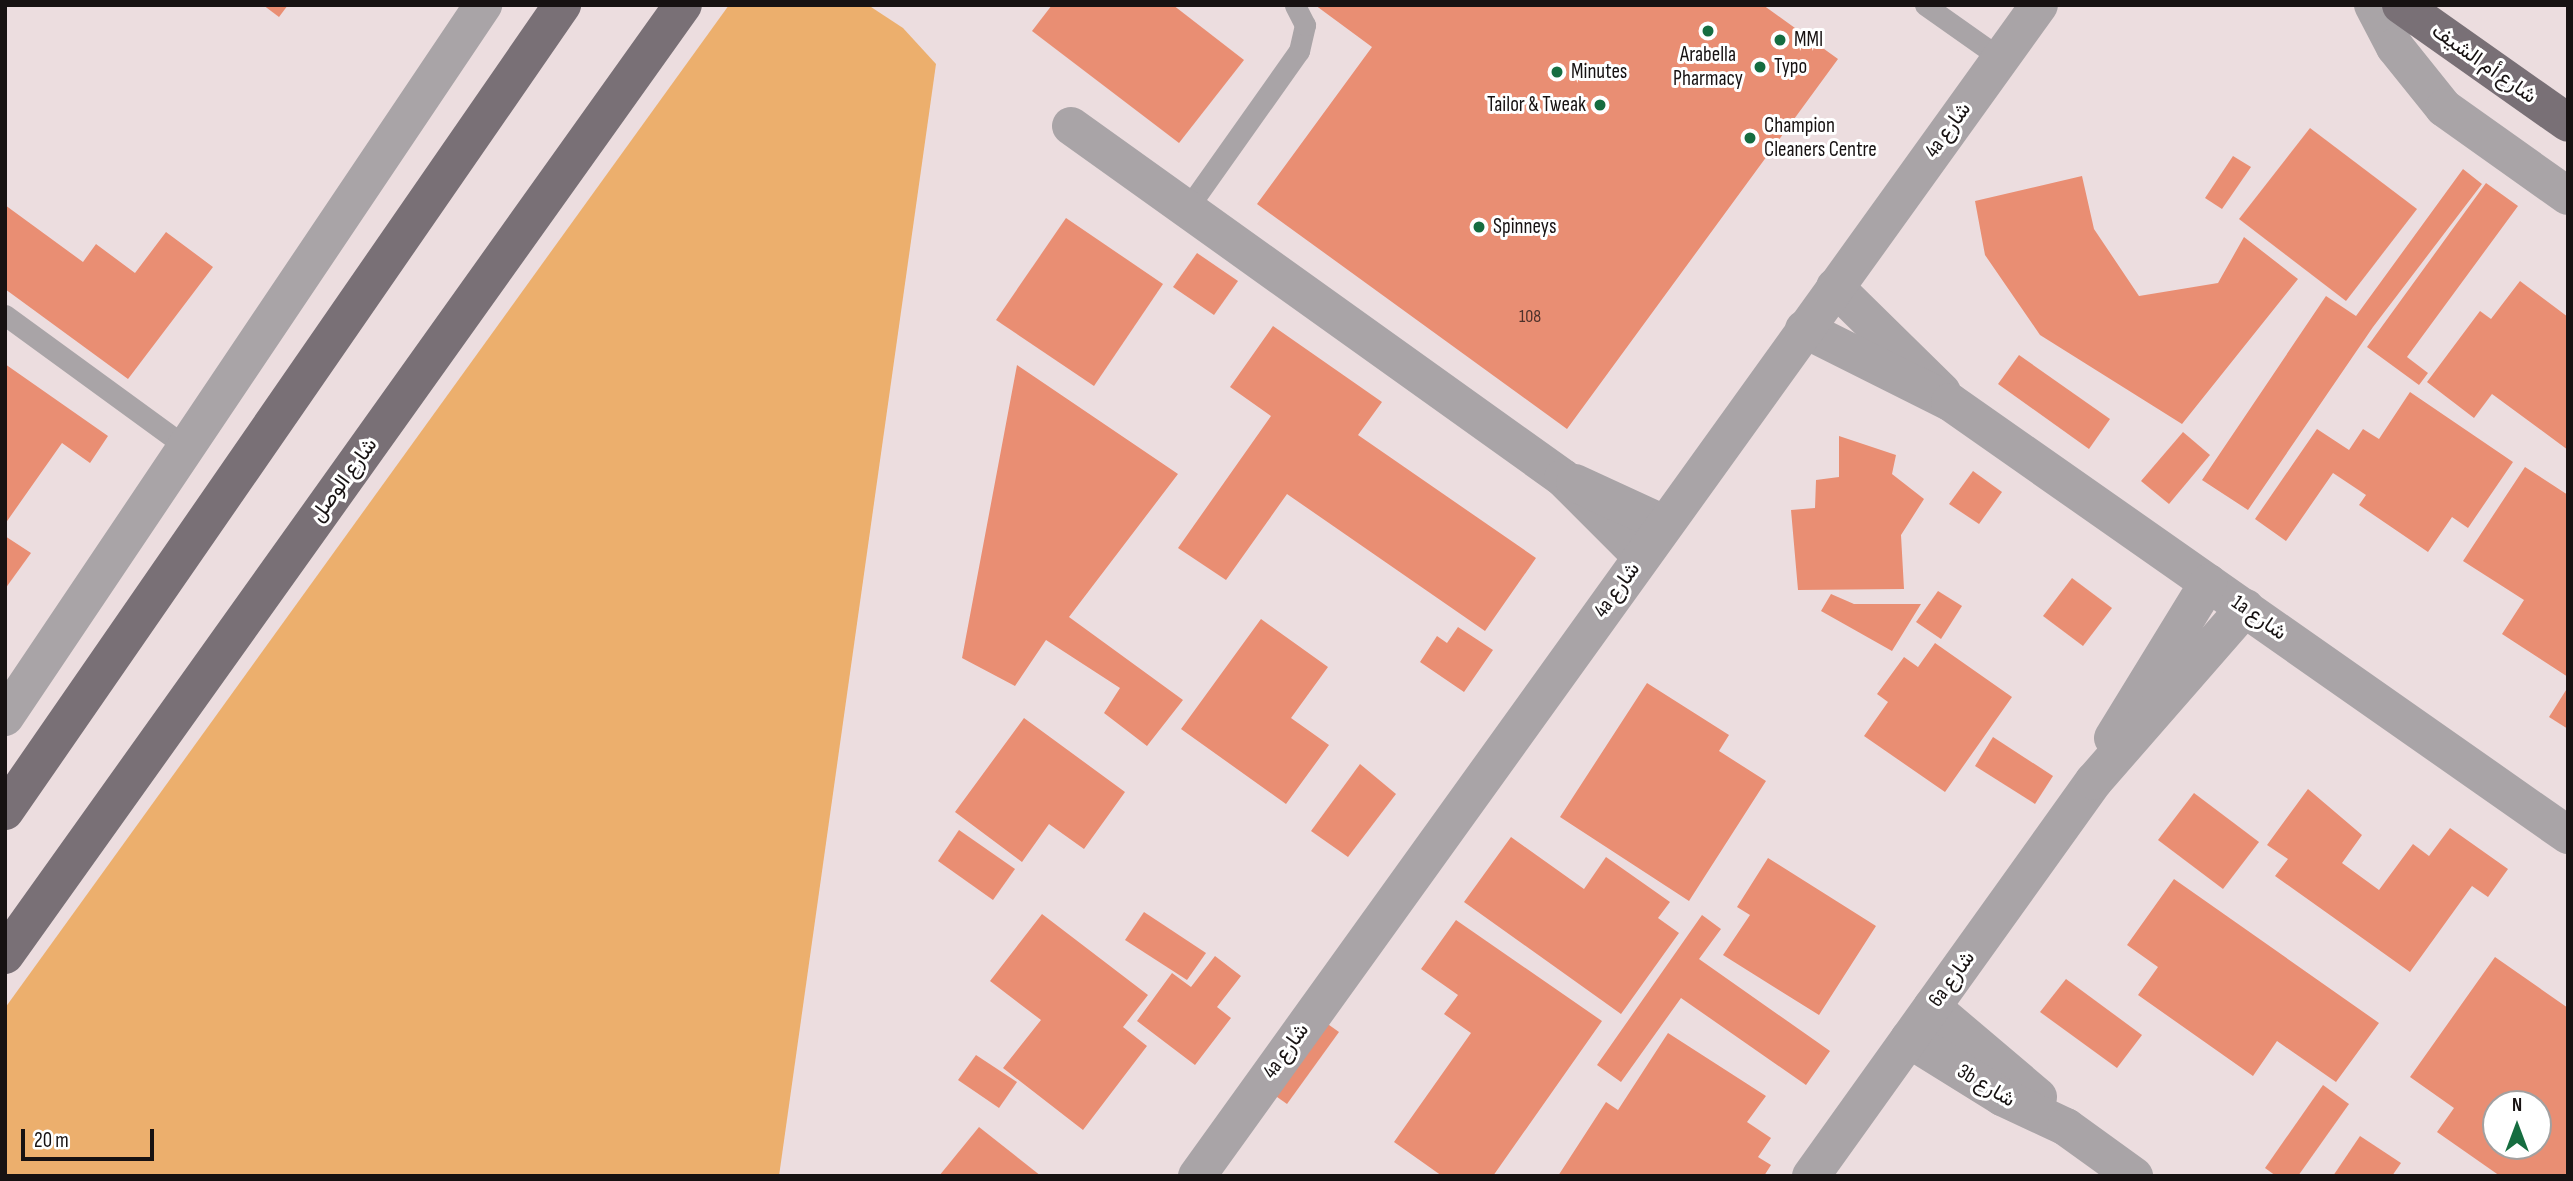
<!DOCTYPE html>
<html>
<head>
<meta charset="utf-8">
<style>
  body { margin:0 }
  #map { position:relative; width:2573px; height:1181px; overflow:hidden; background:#ecdddf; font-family:"Sofia Sans Condensed",Vazirmatn,sans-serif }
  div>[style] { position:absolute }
  .green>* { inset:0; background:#ecaf6d }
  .building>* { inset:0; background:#e98e73 }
  .lane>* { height:21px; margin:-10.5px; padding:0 10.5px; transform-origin:10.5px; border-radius:10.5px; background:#a9a4a7 }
  .street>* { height:38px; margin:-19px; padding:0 19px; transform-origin:19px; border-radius:19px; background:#a9a4a7 }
  .primary>* { height:38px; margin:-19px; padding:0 19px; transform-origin:19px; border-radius:19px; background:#797076 }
  .dots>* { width:19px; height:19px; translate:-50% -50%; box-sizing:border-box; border:4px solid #fff; border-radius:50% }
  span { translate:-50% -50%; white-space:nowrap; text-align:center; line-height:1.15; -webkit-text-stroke:6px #fff; paint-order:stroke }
  .number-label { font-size:18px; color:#4c312a }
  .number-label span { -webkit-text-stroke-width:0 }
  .poi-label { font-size:21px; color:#171212 }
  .left { translate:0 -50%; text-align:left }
  .right { translate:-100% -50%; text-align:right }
  .street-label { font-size:21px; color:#171212 }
  .frame { position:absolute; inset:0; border:7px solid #171212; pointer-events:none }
  .north { position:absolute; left:2482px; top:1090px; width:70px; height:70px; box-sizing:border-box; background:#fff; border:2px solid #a2a0a0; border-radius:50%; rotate:0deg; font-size:19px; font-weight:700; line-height:28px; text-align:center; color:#171212 }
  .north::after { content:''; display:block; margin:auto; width:24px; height:32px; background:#166d40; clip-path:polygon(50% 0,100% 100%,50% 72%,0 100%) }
  .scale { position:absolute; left:21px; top:1129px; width:133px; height:32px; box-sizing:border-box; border:4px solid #171212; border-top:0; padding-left:9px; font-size:21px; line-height:24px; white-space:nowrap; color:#171212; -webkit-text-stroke:5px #fff; paint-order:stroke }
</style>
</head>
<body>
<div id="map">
  <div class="green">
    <div style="clip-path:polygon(729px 5px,868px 5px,903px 28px,936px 64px,779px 1176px,5px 1176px,5px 1008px)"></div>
  </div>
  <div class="building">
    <div style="clip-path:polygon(263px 5px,288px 5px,279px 17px)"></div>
    <div style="clip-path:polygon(1052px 5px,1173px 5px,1244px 60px,1179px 143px,1032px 31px)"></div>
    <div style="clip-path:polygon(1315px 5px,1763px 5px,1838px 59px,1567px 429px,1257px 204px,1372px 47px)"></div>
    <div style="clip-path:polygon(2310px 128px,2417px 209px,2346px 301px,2239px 219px)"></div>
    <div style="clip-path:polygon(2233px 156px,2251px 167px,2222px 209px,2205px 198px)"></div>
    <div style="clip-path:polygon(2463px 169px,2482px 184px,2373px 327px,2248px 510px,2202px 480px,2326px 296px,2356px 316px)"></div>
    <div style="clip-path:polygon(2082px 176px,2094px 229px,2139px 296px,2218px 283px,2244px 237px,2298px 279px,2182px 424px,2040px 335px,1985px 255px,1975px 201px)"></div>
    <div style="clip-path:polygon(2486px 183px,2518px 206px,2407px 357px,2428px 373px,2419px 385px,2367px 347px)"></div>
    <div style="clip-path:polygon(5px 205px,83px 262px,96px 244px,135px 273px,166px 232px,213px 267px,128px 379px,5px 289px)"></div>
    <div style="clip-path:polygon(1066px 218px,1163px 284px,1094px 386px,996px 320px)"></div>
    <div style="clip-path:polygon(1197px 253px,1238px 281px,1214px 315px,1173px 287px)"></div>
    <div style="clip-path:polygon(2520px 281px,2568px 317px,2568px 450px,2492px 394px,2474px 418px,2427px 382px,2480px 311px,2491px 319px)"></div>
    <div style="clip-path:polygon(1273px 326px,1382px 402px,1358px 435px,1536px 558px,1485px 631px,1287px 494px,1226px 580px,1178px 548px,1271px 416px,1230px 387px)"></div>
    <div style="clip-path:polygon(2019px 355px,2110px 419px,2089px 449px,1998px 384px)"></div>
    <div style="clip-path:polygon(5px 364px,108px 436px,90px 463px,62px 443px,5px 524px)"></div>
    <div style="clip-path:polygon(1017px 365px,1178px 474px,1069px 617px,1183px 700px,1147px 746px,1104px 713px,1120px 688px,1046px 640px,1015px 686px,962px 658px)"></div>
    <div style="clip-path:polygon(2410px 392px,2513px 462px,2468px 528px,2452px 517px,2428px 552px,2359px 505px,2366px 495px,2333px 473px,2286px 541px,2255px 519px,2317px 429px,2349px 450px,2363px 429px,2379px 439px)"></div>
    <div style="clip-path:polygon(2183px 432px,2210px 455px,2169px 504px,2141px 481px)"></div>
    <div style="clip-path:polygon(1839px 436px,1896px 455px,1892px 474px,1924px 499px,1901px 535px,1904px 589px,1798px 590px,1791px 510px,1815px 508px,1816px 480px,1839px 477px)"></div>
    <div style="clip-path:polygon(2525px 467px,2568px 495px,2568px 677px,2502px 634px,2524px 600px,2463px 561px)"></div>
    <div style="clip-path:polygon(1973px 471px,2002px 492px,1979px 524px,1949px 504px)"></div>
    <div style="clip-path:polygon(5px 536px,31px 553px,5px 589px)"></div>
    <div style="clip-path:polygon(2072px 578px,2112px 608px,2083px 646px,2043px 616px)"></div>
    <div style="clip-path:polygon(1938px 591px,1962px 606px,1941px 639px,1916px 622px)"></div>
    <div style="clip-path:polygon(1831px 594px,1854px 604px,1921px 604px,1892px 651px,1821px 611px)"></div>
    <div style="clip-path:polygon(1261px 619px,1328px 667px,1291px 718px,1329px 745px,1286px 804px,1181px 729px)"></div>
    <div style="clip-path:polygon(1458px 627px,1493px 650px,1464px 692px,1420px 662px,1437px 636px,1447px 643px)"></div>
    <div style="clip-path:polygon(1935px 643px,2012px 697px,1945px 792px,1864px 736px,1888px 702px,1877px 694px,1904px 657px,1918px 667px)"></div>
    <div style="clip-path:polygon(1647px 683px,1729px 735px,1719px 751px,1766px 781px,1689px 901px,1560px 817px)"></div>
    <div style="clip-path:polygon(2568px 687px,2568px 729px,2549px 717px)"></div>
    <div style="clip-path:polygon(1024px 718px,1125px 792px,1084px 849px,1049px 824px,1022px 862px,955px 812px)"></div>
    <div style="clip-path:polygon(1993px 737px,2053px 776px,2035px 804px,1975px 766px)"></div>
    <div style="clip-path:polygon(1360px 764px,1396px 794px,1348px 857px,1311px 831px)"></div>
    <div style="clip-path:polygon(2308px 789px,2362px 835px,2342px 863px,2379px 890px,2413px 844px,2429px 856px,2450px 828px,2508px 869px,2488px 897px,2472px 886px,2410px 972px,2275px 876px,2288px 859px,2267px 845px)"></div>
    <div style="clip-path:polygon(2194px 793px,2259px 842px,2223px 889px,2158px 840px)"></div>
    <div style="clip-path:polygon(959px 830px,1015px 869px,993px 900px,938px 861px)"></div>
    <div style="clip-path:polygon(1511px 837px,1584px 889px,1606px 857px,1670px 902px,1658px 918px,1679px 933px,1621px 1014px,1464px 902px)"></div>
    <div style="clip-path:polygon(1768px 858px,1876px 926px,1819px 1015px,1723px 955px,1750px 915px,1737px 907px)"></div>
    <div style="clip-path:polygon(2174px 879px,2379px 1023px,2336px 1082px,2277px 1041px,2253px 1076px,2138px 995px,2158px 967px,2127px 945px)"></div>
    <div style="clip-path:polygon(1144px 912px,1206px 953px,1187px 980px,1125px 940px)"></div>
    <div style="clip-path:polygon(1042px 914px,1148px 995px,1123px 1027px,1147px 1046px,1083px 1130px,1003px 1068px,1041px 1020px,990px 981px)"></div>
    <div style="clip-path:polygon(1702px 915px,1721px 929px,1699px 959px,1830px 1051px,1806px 1085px,1681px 998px,1621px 1082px,1597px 1065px)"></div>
    <div style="clip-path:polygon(1456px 920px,1602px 1021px,1493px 1176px,1442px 1176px,1394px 1142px,1471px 1033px,1444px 1014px,1458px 995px,1421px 969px)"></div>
    <div style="clip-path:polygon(1215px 956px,1241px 976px,1217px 1007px,1231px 1018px,1195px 1065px,1137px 1021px,1172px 973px,1191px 987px)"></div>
    <div style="clip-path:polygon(evenodd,2495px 957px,2568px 1008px,2568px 1176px,2500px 1176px,2437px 1132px,2454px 1108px,2410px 1077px,2495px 957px,2496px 1104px,2538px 1104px,2538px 1146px,2496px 1146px,2496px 1104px)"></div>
    <div style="clip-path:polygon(2066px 979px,2142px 1035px,2117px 1068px,2040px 1012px)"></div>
    <div style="clip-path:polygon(1315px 1015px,1339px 1032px,1287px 1104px,1263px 1087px)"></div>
    <div style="clip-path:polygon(1668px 1033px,1766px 1096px,1747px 1122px,1771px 1138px,1758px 1157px,1771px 1165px,1764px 1176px,1558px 1176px,1606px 1102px,1618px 1110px)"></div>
    <div style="clip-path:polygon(976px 1055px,1017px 1082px,999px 1108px,958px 1080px)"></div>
    <div style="clip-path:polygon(2323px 1085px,2349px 1104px,2298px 1176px,2276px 1176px,2265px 1168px)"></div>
    <div style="clip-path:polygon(979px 1127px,1041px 1176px,939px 1176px)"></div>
    <div style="clip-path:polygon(2360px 1136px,2401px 1163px,2392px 1176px,2333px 1176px)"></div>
  </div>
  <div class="lane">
    <div style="left:1925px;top:5px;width:92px;rotate:35.2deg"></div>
    <div style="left:1187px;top:209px;width:194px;rotate:-54.7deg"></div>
    <div style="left:1299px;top:51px;width:27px;rotate:-77deg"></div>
    <div style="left:1305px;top:25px;width:22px;rotate:-117deg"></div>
    <div style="left:5px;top:315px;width:228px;rotate:36.1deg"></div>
  </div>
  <div class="street">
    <div style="left:2373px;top:5px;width:47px;rotate:62.4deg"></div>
    <div style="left:2395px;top:47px;width:78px;rotate:51.2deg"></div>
    <div style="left:2444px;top:108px;width:152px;rotate:35.4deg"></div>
    <div style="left:1071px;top:126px;width:605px;rotate:35.58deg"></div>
    <div style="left:1563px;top:478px;width:110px;rotate:45deg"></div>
    <div style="left:1835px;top:287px;width:150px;rotate:44.5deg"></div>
    <div style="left:1804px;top:329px;width:163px;rotate:26.6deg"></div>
    <div style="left:1950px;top:402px;width:755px;rotate:35.02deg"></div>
    <div style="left:1575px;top:483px;width:98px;rotate:24.7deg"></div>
    <div style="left:5px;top:717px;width:858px;rotate:-56.12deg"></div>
    <div style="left:2113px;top:738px;width:182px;rotate:-58.5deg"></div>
    <div style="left:1932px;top:1007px;width:139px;rotate:40.3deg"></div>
    <div style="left:1909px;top:1039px;width:110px;rotate:31.9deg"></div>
    <div style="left:2002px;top:1097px;width:71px;rotate:25.1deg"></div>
    <div style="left:2066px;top:1127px;width:84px;rotate:35.8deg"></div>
    <div style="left:1197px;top:1176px;width:1442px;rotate:-54.28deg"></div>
    <div style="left:1811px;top:1176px;width:486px;rotate:-54.4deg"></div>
    <div style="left:2094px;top:781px;width:230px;rotate:-48.9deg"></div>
  </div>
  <div class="primary">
    <div style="left:2401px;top:5px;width:204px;rotate:35.2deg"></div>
    <div style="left:5px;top:811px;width:980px;rotate:-55.35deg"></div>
    <div style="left:5px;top:955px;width:1167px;rotate:-54.49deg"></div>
  </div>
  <div class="dots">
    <div style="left:1708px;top:31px;background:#166d40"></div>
    <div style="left:1780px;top:40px;background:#166d40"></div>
    <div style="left:1760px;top:67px;background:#166d40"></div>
    <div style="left:1557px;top:72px;background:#166d40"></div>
    <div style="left:1600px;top:105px;background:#166d40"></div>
    <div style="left:1750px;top:138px;background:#166d40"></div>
    <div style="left:1479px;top:227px;background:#166d40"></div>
  </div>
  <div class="number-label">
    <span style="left:1530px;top:317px">108</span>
  </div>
  <div class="poi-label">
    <span class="left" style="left:1794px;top:40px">MMI</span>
    <span style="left:1708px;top:67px">Arabella<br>Pharmacy</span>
    <span class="left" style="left:1774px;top:67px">Typo</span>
    <span class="left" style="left:1571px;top:72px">Minutes</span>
    <span class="right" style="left:1586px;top:105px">Tailor &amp; Tweak</span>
    <span class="left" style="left:1764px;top:138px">Champion<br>Cleaners Centre</span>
    <span class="left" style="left:1493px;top:227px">Spinneys</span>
  </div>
  <div class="street-label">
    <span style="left:2484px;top:64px;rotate:35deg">شارع أم الشيف</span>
    <span style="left:1948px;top:130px;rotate:-54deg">4a شارع</span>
    <span style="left:344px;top:480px;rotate:-54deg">شارع الوصل</span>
    <span style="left:1617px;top:590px;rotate:-54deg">4a شارع</span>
    <span style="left:2259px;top:618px;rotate:35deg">1a شارع</span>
    <span style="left:1952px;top:979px;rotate:-54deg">6a شارع</span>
    <span style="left:1286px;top:1051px;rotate:-54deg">4a شارع</span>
    <span style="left:1986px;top:1086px;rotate:31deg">3b شارع</span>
  </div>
  <div class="frame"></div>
  <div class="north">N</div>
  <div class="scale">20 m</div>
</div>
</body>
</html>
